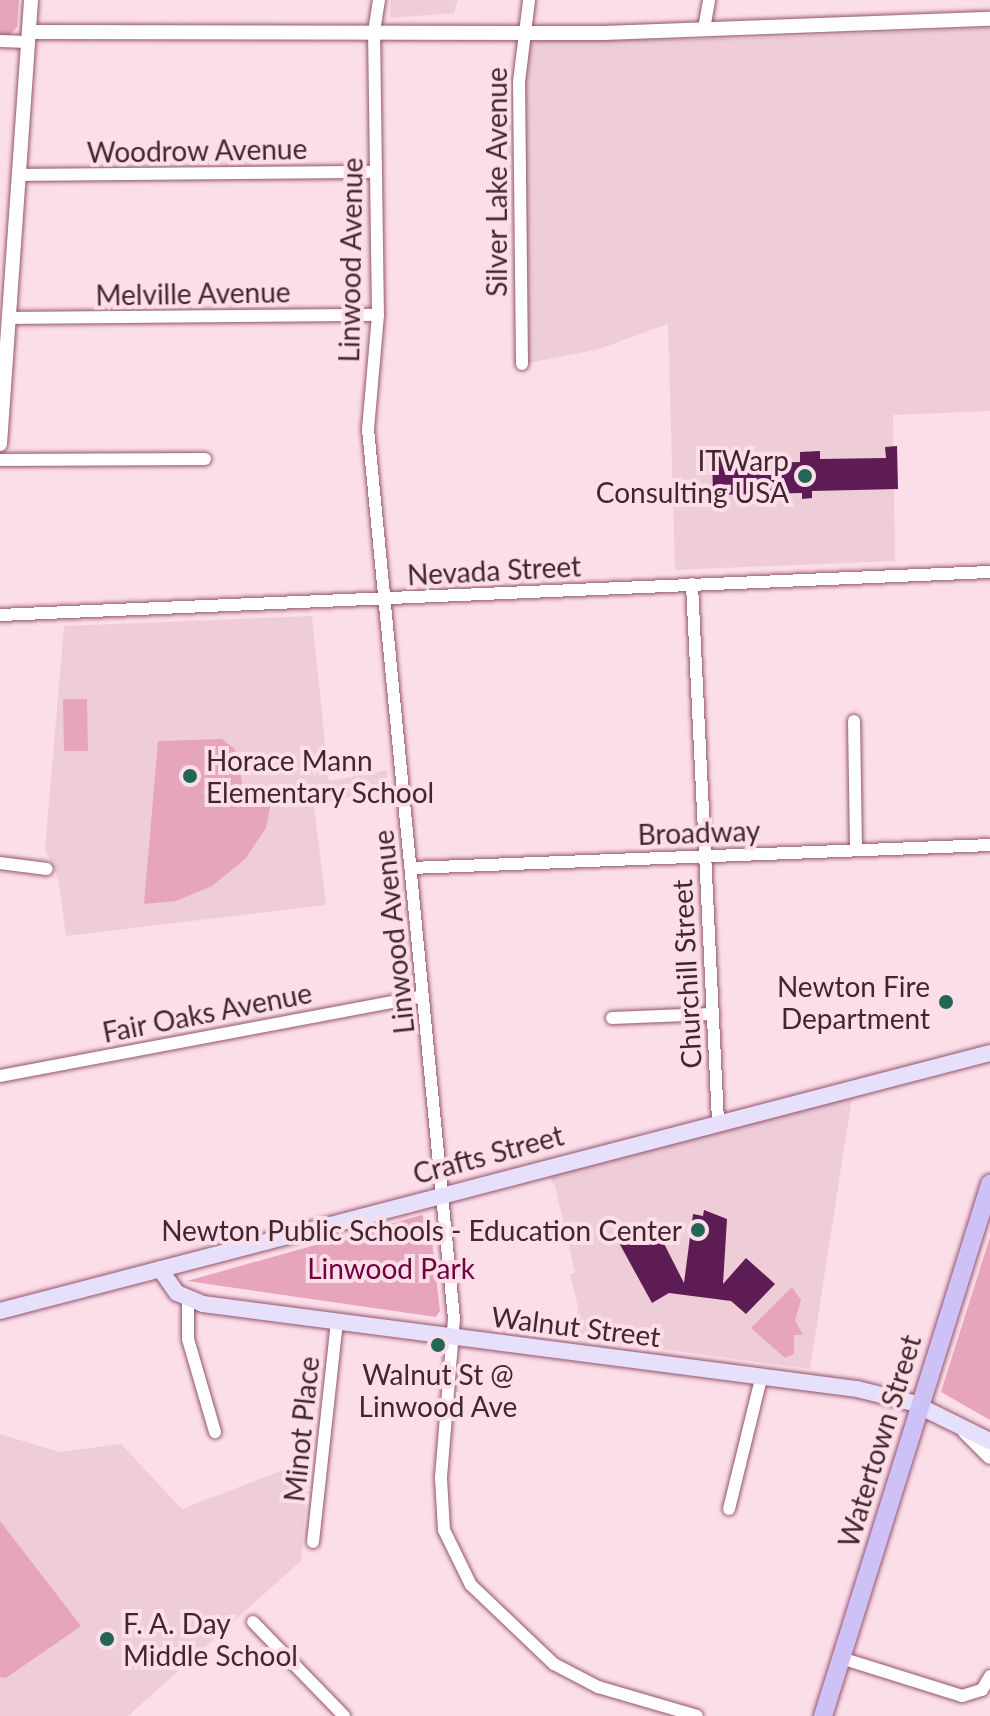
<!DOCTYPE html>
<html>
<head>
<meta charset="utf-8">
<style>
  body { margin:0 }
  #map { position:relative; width:990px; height:1716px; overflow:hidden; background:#fcdee9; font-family:Lato,sans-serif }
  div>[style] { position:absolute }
  .built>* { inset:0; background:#eecdd9 }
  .green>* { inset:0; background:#e7a5bd }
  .building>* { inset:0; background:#5d1c53 }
  .roads { filter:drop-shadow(0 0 2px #94546e) drop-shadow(0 0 2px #94546e) }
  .minor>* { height:12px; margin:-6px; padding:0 6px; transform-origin:6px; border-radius:6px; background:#fff }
  .tertiary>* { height:14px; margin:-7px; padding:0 7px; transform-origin:7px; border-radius:7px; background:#fff }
  .secondary>* { height:16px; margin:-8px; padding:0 8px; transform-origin:8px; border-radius:8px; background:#e7e0fa }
  .primary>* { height:18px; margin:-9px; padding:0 9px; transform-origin:9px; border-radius:9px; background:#cec1f6 }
  .dots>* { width:22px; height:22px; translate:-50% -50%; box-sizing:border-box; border:4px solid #fcdee9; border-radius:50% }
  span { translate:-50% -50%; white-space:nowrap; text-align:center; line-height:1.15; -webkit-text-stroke:8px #fcdee9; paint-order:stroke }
  .street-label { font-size:28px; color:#412530 }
  .poi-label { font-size:28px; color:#412530 }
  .right { translate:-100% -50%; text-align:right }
  .left { translate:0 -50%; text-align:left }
  .park-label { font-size:28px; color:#700040 }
</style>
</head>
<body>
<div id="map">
  <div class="built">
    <div style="clip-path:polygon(391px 0,458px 0,454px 13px,390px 18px)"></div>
    <div style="clip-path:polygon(990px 28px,990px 411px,893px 415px,895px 561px,675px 570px,668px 324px,596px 350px,522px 364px,521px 40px,733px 39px)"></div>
    <div style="clip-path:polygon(312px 616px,329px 781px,387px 770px,388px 788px,314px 805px,326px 905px,66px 936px,58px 878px,45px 849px,64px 626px)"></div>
    <div style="clip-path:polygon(852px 1097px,810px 1369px,573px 1337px,578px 1307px,570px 1274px,575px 1273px,555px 1186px,547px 1175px)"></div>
    <div style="clip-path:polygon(0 1434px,59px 1452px,121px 1444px,182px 1509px,309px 1460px,301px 1561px,128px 1716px,0 1716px)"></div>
  </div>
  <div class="green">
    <div style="clip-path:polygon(0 0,19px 0,17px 27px,10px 35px,0 35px)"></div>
    <div style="clip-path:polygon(63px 699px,87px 699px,88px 751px,64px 751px)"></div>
    <div style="clip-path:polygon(222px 739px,235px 749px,243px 787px,199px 792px,271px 802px,266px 828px,245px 859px,212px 886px,176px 901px,144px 904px,158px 741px)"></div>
    <div style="clip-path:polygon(422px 1215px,430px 1223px,440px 1311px,436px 1317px,187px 1281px)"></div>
    <div style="clip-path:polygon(990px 1237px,990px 1420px,941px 1392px)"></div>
    <div style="clip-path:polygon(792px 1287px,801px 1300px,795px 1320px,803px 1335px,794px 1335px,794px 1354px,785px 1358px,751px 1328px)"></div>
    <div style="clip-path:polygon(0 1521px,81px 1626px,6px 1678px,0 1677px)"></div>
  </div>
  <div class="building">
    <div style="clip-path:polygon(897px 446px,898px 489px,812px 491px,812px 498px,802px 499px,802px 493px,713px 495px,712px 453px,725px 452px,726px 464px,800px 462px,800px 452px,820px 451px,820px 459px,886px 458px,885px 447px)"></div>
    <div style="clip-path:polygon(704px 1210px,727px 1219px,723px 1284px,746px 1258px,775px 1284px,746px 1314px,731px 1301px,669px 1293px,652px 1303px,618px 1241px,653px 1222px,684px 1283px,693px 1214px,703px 1216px)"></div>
  </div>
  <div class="roads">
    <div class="minor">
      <div style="left:379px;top:0;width:30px;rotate:99deg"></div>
      <div style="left:374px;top:30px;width:285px;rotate:89.2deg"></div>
      <div style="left:378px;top:315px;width:114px;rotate:95deg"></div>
      <div style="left:368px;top:429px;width:894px;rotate:84.48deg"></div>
      <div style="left:454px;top:1319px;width:160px;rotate:94.7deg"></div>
      <div style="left:441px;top:1478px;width:52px;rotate:86.7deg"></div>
      <div style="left:444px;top:1530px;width:61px;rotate:63.9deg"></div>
      <div style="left:471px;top:1585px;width:115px;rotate:43.6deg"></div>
      <div style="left:554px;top:1664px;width:50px;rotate:27.6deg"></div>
      <div style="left:598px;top:1687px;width:103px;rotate:16.3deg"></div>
      <div style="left:704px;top:29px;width:29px;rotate:-80deg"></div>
      <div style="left:0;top:41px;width:28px;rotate:2deg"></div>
      <div style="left:19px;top:175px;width:357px;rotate:-0.5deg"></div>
      <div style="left:9px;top:318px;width:369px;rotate:-0.5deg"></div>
      <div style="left:522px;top:364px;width:282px;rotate:-90.6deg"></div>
      <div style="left:519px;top:82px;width:83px;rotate:-83deg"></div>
      <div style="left:0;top:460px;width:205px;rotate:-0.3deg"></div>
      <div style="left:692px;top:584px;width:539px;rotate:87.23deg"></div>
      <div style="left:0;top:615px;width:991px;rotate:-2.49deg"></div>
      <div style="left:854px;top:721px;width:129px;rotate:89.1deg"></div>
      <div style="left:0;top:863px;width:47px;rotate:7.3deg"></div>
      <div style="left:411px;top:868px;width:579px;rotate:-2.27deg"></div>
      <div style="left:612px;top:1018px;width:99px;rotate:-2.3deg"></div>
      <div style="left:0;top:1076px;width:430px;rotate:-10.7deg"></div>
      <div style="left:188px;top:1300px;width:39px;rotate:90deg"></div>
      <div style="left:188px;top:1339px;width:97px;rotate:73.8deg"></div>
      <div style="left:729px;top:1509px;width:138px;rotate:-76.2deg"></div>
      <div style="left:313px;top:1542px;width:221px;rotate:-83.8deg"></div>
      <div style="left:253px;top:1622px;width:131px;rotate:45.9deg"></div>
      <div style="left:841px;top:1658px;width:127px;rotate:17.4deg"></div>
      <div style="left:962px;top:1696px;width:21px;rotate:-17deg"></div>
      <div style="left:982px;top:1690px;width:16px;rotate:-60deg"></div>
    </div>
    <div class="tertiary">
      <div style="left:29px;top:32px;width:575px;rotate:0.1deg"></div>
      <div style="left:604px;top:33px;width:386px;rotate:-2.1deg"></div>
      <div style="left:0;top:444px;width:445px;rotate:-86deg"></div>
      <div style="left:965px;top:1432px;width:35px;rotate:45deg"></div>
    </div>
    <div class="secondary">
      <div style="left:160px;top:1269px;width:29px;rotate:55deg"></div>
      <div style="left:177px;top:1293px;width:28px;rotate:23deg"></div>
      <div style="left:203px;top:1304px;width:660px;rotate:7.41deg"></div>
      <div style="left:857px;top:1389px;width:58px;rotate:14deg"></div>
      <div style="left:913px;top:1403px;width:86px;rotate:26.3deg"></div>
      <div style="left:0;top:1311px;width:1023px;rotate:-14.61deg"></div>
    </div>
    <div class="primary">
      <div style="left:823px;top:1716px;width:558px;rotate:-72.57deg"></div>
    </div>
  </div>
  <div class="dots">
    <div style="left:805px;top:476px;background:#236656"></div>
    <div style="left:190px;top:776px;background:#236656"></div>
    <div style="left:946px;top:1002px;background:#236656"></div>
    <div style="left:698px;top:1230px;background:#236656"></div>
    <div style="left:438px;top:1345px;background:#236656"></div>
    <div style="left:107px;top:1639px;background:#236656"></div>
  </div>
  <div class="street-label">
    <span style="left:197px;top:150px;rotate:-1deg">Woodrow Avenue</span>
    <span style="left:496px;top:182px;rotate:-90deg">Silver Lake Avenue</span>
    <span style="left:350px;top:260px;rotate:-89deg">Linwood Avenue</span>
    <span style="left:193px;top:293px;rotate:-1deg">Melville Avenue</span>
    <span style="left:494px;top:570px;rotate:-3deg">Nevada Street</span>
    <span style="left:699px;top:832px;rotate:-2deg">Broadway</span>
    <span style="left:393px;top:932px;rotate:-96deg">Linwood Avenue</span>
    <span style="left:686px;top:974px;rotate:-93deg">Churchill Street</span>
    <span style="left:207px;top:1012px;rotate:-11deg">Fair Oaks Avenue</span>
    <span style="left:488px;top:1154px;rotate:-15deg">Crafts Street</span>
    <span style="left:576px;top:1326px;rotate:7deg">Walnut Street</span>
    <span style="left:301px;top:1429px;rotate:-84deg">Minot Place</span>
    <span style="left:879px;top:1441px;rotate:-73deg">Watertown Street</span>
  </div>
  <div class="poi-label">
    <span class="right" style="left:789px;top:476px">ITWarp<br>Consulting USA</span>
    <span class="left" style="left:206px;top:776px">Horace Mann<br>Elementary School</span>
    <span class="right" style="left:930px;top:1002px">Newton Fire<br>Department</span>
    <span class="right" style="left:682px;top:1230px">Newton Public Schools - Education Center</span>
    <span style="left:438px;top:1390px">Walnut St @<br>Linwood Ave</span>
    <span class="left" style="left:123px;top:1639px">F. A. Day<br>Middle School</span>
  </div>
  <div class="park-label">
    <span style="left:391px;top:1268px">Linwood Park</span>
  </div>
</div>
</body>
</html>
